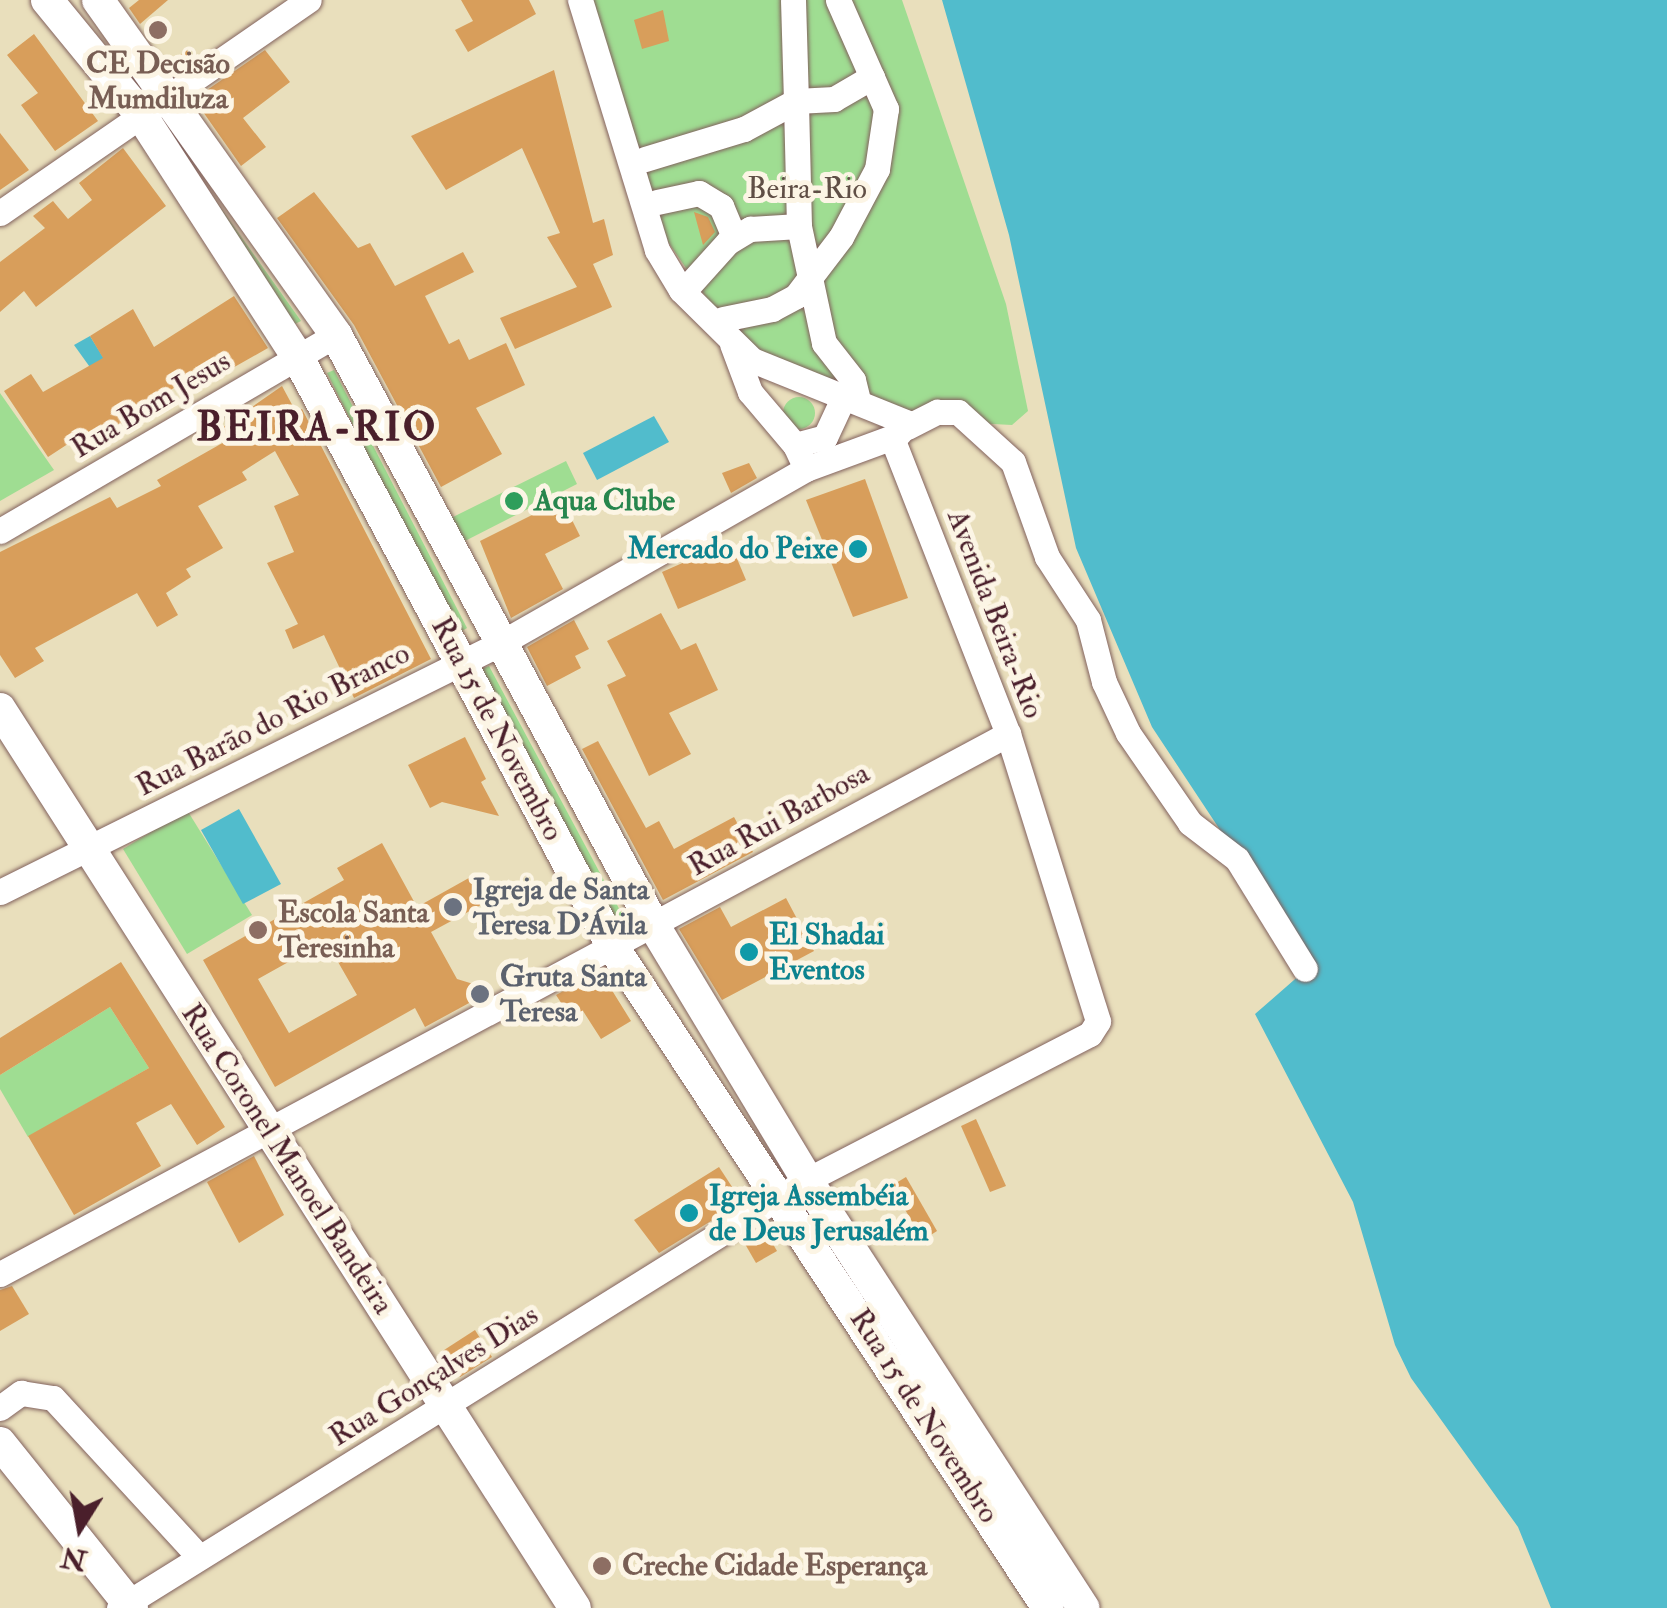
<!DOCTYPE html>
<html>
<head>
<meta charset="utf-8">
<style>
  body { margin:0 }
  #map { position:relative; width:1667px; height:1608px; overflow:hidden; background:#e9dfbc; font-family:"IM FELL Double Pica",serif }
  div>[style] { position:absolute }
  .green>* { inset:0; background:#9fdd92 }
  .round { border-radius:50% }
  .water>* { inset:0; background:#51bccc }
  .building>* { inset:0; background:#d89e5b }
  .roads { filter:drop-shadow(0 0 2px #82625e) drop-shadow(0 0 2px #82625e) }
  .minor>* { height:25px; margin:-12.5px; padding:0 12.5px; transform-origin:12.5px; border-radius:12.5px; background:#fff }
  .major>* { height:32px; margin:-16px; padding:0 16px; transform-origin:16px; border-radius:16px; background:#fff }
  .dots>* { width:28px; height:28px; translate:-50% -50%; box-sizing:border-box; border:5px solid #fcf5e5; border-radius:50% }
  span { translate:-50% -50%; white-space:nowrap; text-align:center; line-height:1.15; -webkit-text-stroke:10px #fcf5e5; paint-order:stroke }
  .education-label { font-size:30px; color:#785e54; font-weight:700 }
  .left { translate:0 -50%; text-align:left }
  .park-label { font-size:30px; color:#5f4e45 }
  .street-label { font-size:30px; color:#4a1f2b }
  .leisure-label { font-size:30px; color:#27864d; font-weight:700 }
  .culture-label { font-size:30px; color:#0d838f; font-weight:700 }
  .right { translate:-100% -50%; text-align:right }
  .worship-label { font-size:30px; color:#5b616d; font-weight:700 }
  .district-label { font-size:40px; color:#4a1f2b; font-weight:700; letter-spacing:2.5px }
  .north { position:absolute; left:30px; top:1478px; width:100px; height:100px; -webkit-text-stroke:8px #fcf5e5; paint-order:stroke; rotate:191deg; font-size:28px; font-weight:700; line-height:40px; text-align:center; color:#4a1f2b }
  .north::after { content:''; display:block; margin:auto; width:35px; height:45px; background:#4a1f2b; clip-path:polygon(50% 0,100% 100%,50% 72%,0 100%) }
</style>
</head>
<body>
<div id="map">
  <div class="green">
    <div style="clip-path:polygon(592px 0,902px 0,1006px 304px,1028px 411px,1012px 425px,915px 420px,757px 371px,668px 242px)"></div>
    <div style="clip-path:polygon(169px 135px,301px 321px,295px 324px)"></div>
    <div style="clip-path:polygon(334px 370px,467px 628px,457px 634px,327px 373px)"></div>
    <div style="clip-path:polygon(0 393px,54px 470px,0 501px)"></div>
    <div class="round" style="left:783px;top:397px;width:32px;height:32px"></div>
    <div style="clip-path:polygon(566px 461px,577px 484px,463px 542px,451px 518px)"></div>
    <div style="clip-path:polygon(489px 666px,623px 916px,610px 925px,481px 669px)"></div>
    <div style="clip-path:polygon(187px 810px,252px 915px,187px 954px,123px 849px)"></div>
    <div style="clip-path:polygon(110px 1007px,149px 1068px,28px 1137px,0 1089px,0 1075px)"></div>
  </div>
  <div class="water">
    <div style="clip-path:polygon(942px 0,1667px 0,1667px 1608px,1551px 1608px,1518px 1527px,1411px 1378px,1395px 1345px,1353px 1202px,1255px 1014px,1310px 966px,1152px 727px,1076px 548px,1009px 235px)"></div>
    <div style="clip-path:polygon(90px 336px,106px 362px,92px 370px,74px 345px)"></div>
    <div style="clip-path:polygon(654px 416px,669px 442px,597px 480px,583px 453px)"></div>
    <div style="clip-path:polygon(239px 809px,281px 884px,243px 904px,201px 830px)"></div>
  </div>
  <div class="building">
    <div style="clip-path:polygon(139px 0,168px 0,140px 24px,129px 8px)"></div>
    <div style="clip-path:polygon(461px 0,529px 0,536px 14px,468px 52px,455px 30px,473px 21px)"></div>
    <div style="clip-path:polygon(663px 10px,669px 41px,642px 49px,634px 20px)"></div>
    <div style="clip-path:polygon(34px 34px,98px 121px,55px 151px,21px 105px,38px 93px,7px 55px)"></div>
    <div style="clip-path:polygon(187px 50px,194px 59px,174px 73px,168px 64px)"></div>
    <div style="clip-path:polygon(265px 50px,290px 82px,243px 118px,266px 147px,241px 166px,194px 99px)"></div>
    <div style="clip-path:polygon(554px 70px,593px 223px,604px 219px,613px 255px,593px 264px,612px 307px,515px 349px,500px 318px,577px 287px,547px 237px,560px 233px,522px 148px,446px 190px,411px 136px)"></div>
    <div style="clip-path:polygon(0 133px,29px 170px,0 190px)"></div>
    <div style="clip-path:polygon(123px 148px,166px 206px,36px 307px,24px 291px,0 312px,0 262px,45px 228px,33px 216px,53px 201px,68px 219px,92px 200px,79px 183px)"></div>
    <div style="clip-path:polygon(314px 192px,358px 248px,370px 243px,395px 286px,463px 252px,474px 272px,425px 296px,449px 344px,459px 339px,469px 360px,506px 343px,525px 385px,476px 408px,502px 454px,441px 487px,354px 325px,277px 218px)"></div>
    <div style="clip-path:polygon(694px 212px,708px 217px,715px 232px,703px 245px)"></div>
    <div style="clip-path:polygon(234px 296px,268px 348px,185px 395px,178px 385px,83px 450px,77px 438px,48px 457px,4px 391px,31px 374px,43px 392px,103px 358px,90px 336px,133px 309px,154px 347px)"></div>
    <div style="clip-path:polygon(282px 386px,296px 412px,302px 409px,431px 659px,354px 698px,324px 635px,293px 649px,285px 630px,298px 624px,267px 563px,294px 552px,274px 506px,299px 495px,275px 451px,242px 472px,247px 480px,198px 506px,223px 548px,186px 569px,191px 577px,166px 593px,178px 615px,157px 627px,137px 593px,35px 648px,44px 661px,15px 678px,0 655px,0 552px,110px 497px,117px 508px,161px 486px,157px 480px,226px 441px,219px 430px)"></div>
    <div style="clip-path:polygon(749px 463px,757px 478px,731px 493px,722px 473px)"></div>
    <div style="clip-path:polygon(865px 479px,908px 598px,853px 617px,806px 500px)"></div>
    <div style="clip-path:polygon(562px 500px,580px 536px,545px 554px,563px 589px,511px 618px,480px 541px)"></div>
    <div style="clip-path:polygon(730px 542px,746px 580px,678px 609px,662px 572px)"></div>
    <div style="clip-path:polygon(661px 613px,681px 650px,696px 643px,718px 690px,669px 713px,691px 754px,649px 776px,607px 685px,626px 676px,607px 641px)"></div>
    <div style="clip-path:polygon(574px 620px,589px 649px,575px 656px,581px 668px,547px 686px,527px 647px)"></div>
    <div style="clip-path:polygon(465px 737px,486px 779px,481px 782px,499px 816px,442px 802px,430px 808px,408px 765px)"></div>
    <div style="clip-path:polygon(598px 741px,646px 828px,659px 821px,674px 849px,734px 817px,753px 852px,663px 900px,582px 749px)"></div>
    <div style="clip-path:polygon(evenodd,382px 843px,417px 907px,476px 874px,490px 900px,431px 932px,457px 979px,493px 990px,425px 1027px,415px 1008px,275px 1087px,203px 960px,344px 880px,337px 868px,382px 843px,326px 941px,357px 995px,289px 1033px,258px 979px,326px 941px)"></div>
    <div style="clip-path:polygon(786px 898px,814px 951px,722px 1000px,679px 929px,720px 907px,731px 927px)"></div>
    <div style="clip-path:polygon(121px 962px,225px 1127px,197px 1145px,171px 1104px,136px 1123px,161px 1166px,74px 1215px,28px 1136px,149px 1068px,110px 1007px,0 1075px,0 1038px)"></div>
    <div style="clip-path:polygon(600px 971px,631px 1021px,601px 1039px,583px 1011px,571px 1018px,556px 995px)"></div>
    <div style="clip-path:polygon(976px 1119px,1006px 1186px,990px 1192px,961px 1126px)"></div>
    <div style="clip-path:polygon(254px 1156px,284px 1215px,239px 1243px,207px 1182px)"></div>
    <div style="clip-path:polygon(719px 1167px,742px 1202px,659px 1253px,634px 1220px)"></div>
    <div style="clip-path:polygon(906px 1177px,937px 1231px,923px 1240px,891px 1186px)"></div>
    <div style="clip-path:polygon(766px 1232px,777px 1251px,756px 1263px,745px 1244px)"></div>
    <div style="clip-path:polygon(12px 1286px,29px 1314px,0 1331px,0 1290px)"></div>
    <div style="clip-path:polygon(475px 1330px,492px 1357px,460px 1377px,441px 1352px)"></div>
  </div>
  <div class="roads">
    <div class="minor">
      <div style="left:645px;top:159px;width:103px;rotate:-16.9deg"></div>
      <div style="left:744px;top:129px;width:59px;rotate:-28.3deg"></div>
      <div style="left:796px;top:101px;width:101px;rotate:-91.7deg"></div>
      <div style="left:657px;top:202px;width:43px;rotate:-12.1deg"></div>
      <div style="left:699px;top:193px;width:26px;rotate:31deg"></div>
      <div style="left:721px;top:206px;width:25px;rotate:67deg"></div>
      <div style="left:0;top:213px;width:375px;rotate:-34.6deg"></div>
      <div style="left:690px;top:284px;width:57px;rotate:-47.9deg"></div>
      <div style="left:728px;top:242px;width:26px;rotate:-31deg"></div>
      <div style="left:750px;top:229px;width:49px;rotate:-3.5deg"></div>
      <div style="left:723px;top:319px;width:50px;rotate:-11.5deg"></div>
      <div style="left:772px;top:309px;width:27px;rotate:-28deg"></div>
      <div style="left:796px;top:296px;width:74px;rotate:-52.7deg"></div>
      <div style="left:841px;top:237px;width:77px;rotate:-62.1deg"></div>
      <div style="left:877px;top:169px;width:61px;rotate:-81.5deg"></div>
      <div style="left:886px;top:109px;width:119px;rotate:-113.8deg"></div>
      <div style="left:732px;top:344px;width:51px;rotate:69.4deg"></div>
      <div style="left:750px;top:392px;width:70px;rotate:49.7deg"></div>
      <div style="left:795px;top:445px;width:26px;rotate:65deg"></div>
      <div style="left:857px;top:396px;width:16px;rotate:-104deg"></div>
      <div style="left:853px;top:380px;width:47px;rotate:-128.1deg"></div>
      <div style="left:824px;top:343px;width:120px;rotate:-102.1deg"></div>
      <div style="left:799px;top:226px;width:125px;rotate:-91.4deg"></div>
      <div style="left:796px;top:101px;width:38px;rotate:-3deg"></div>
      <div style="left:834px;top:99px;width:44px;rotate:-30.1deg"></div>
      <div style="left:907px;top:427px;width:34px;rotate:-27deg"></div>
      <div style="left:937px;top:412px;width:21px"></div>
      <div style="left:958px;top:412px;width:74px;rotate:42.3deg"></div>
      <div style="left:1013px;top:462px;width:101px;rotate:70.3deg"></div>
      <div style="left:1047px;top:557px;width:75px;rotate:56.9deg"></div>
      <div style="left:1088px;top:620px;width:64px;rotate:75.5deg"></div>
      <div style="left:1104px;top:682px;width:56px;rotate:64.8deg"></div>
      <div style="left:1128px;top:733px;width:109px;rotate:55.4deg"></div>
      <div style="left:1190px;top:823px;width:59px;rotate:37.5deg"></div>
      <div style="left:1237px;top:859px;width:129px;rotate:58.3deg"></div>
      <div style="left:795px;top:445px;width:31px;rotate:-15deg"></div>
      <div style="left:825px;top:437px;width:40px;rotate:-65deg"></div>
      <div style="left:0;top:531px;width:389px;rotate:-30.3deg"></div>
      <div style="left:0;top:892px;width:559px;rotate:-26.43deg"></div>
      <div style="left:501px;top:643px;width:351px;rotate:-29.7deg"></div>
      <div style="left:806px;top:469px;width:93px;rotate:-20.2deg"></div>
      <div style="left:0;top:1274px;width:1144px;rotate:-28.18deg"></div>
      <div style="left:0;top:1408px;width:26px;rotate:-36deg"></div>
      <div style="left:21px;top:1393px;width:32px;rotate:9deg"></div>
      <div style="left:53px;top:1398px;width:216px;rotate:47.4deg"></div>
      <div style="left:119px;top:1608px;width:810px;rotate:-31.89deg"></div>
      <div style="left:807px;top:1180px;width:318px;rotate:-27.3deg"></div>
      <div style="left:1090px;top:1034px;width:15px;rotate:-58deg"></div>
      <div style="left:1098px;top:1021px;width:301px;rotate:-107.4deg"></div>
      <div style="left:1008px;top:734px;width:316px;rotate:-111.4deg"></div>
      <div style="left:893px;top:440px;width:23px;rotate:-49deg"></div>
      <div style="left:908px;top:423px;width:168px;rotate:-158deg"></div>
      <div style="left:752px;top:360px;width:100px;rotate:-135.4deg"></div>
      <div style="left:681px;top:290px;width:47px;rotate:-121deg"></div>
      <div style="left:657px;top:250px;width:262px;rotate:-107.1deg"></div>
    </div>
    <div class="major">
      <div style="left:47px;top:0;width:149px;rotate:50.7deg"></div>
      <div style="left:141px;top:115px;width:287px;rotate:57.1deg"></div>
      <div style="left:297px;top:356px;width:670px;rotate:61.87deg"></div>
      <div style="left:613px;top:947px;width:791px;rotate:56.65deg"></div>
      <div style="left:98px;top:0;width:411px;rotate:54.6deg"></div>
      <div style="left:336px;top:335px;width:671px;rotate:61.72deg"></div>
      <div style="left:654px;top:926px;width:335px;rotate:58.9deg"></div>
      <div style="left:827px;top:1213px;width:471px;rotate:57deg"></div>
      <div style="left:0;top:709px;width:1067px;rotate:57.4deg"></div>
      <div style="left:0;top:1443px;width:211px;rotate:51.3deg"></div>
    </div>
  </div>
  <div class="dots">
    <div style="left:158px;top:30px;background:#8d6e63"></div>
    <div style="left:514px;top:501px;background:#2e9e5b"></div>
    <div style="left:858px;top:549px;background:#0f9aa8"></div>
    <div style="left:453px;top:907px;background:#6b7280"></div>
    <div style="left:258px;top:930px;background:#8d6e63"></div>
    <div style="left:749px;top:952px;background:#0f9aa8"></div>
    <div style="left:480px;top:994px;background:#6b7280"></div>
    <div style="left:689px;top:1213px;background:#0f9aa8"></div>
    <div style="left:602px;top:1566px;background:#8d6e63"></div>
  </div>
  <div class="education-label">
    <span style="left:158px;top:81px">CE Decisão<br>Mumdiluza</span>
    <span class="left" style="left:278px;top:930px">Escola Santa<br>Teresinha</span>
    <span class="left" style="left:622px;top:1566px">Creche Cidade Esperança</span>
  </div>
  <div class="park-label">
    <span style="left:807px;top:189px">Beira-Rio</span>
  </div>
  <div class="street-label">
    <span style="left:151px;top:405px;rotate:-31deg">Rua Bom Jesus</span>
    <span style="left:995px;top:614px;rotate:69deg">Avenida Beira-Rio</span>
    <span style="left:273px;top:720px;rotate:-27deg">Rua Barão do Rio Branco</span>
    <span style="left:497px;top:729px;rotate:62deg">Rua 15 de Novembro</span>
    <span style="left:779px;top:820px;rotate:-29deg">Rua Rui Barbosa</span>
    <span style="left:287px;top:1159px;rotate:57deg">Rua Coronel Manoel Bandeira</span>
    <span style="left:434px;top:1376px;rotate:-32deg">Rua Gonçalves Dias</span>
    <span style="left:924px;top:1416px;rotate:57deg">Rua 15 de Novembro</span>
  </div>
  <div class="leisure-label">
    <span class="left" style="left:534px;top:501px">Aqua Clube</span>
  </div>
  <div class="culture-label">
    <span class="right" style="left:838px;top:549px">Mercado do Peixe</span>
    <span class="left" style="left:769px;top:952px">El Shadai<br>Eventos</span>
    <span class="left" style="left:709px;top:1213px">Igreja Assembéia<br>de Deus Jerusalém</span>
  </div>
  <div class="worship-label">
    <span class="left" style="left:473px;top:907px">Igreja de Santa<br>Teresa D'Ávila</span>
    <span class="left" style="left:500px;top:994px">Gruta Santa<br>Teresa</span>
  </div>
  <div class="district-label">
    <span style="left:317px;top:428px">BEIRA-RIO</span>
  </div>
  <div class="north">N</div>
</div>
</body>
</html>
